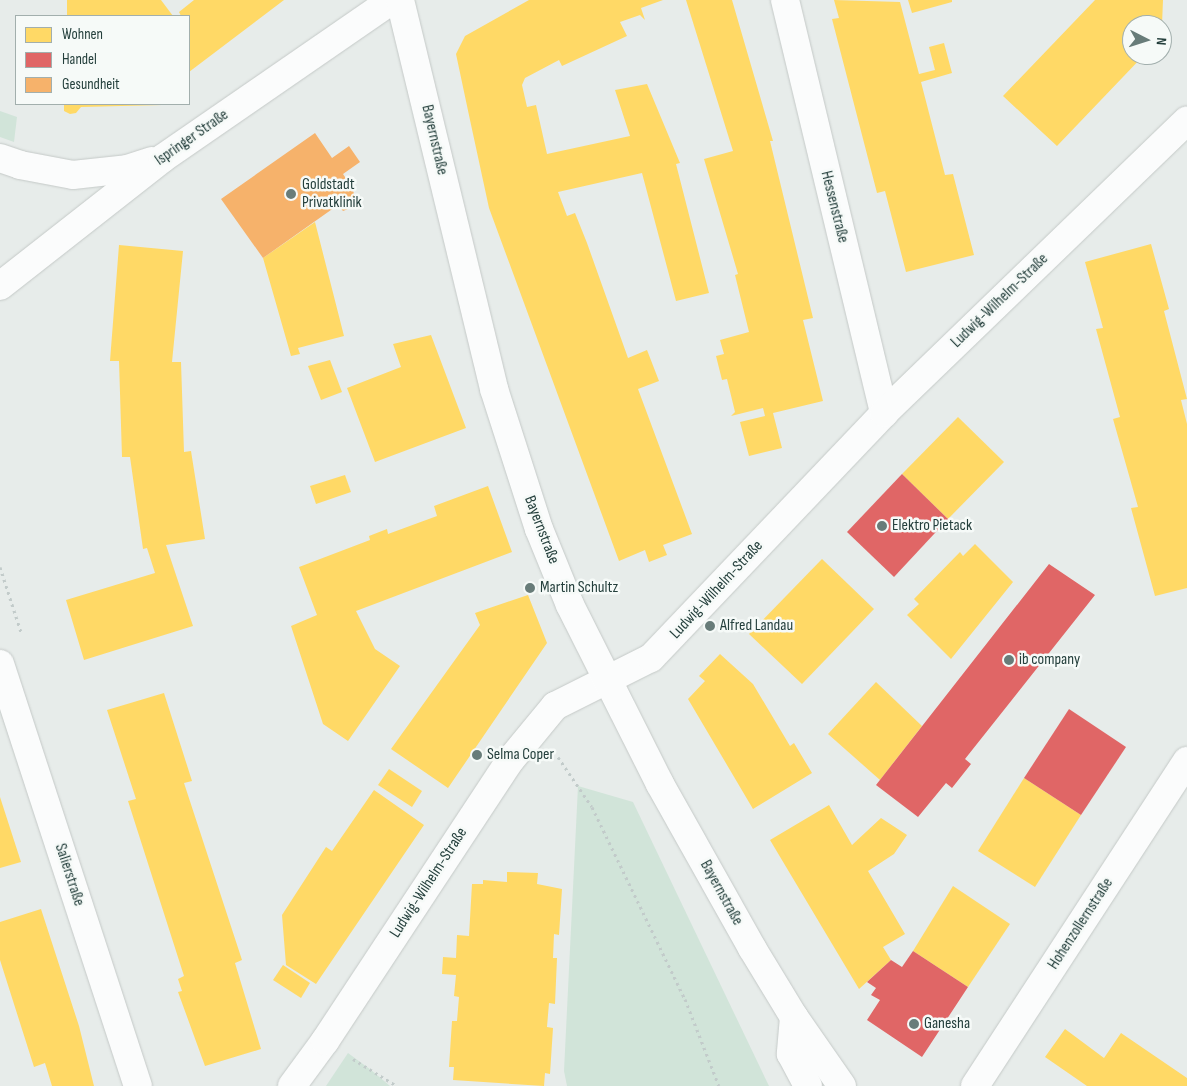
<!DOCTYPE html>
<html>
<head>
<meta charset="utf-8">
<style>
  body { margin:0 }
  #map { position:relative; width:1187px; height:1086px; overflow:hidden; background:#e7ecea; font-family:"Sofia Sans Condensed",sans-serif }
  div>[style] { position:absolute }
  .green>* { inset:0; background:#d1e4d9 }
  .homes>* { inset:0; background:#ffd966 }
  .shops>* { inset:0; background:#e06666 }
  .health>* { inset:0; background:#f6b26b }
  .path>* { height:3px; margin-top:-1.5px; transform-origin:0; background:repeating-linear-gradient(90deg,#c2cbca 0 2.5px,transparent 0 6.5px) }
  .roads { filter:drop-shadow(0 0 1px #c4c9c7) drop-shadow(0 0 1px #c4c9c7) }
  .minor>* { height:28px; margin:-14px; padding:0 14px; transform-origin:14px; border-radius:14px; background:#fbfcfc }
  .tertiary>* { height:28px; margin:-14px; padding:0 14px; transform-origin:14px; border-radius:14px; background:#fbfcfc }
  .secondary>* { height:28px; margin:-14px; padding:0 14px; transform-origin:14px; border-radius:14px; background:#fbfcfc }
  .dots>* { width:14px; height:14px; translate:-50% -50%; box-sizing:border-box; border:2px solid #f6faf8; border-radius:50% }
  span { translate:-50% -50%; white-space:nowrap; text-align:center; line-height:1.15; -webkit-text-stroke:5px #f6faf8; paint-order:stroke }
  .street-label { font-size:16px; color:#243f3c }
  .poi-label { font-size:16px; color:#243f3c }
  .left { translate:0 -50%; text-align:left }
  .legend { position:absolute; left:15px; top:15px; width:175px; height:90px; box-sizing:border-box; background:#f6faf8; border:1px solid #a2afad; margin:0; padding:6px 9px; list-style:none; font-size:15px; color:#243f3c }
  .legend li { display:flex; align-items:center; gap:10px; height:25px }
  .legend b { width:25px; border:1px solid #a2afad }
  .north { position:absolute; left:1122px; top:15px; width:50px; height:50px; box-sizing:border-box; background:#f6faf8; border:1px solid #a2afad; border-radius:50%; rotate:95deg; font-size:14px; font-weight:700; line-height:20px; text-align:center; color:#243f3c }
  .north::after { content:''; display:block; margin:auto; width:18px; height:22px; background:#687c79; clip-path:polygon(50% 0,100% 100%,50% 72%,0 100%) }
</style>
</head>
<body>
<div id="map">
  <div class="green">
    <div style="clip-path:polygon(0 111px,17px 117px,14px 142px,0 137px)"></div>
    <div style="clip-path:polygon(578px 786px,633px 802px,769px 1086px,567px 1086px,564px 1071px)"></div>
    <div style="clip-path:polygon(348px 1053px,371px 1070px,390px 1086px,326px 1086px)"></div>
  </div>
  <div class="homes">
    <div style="clip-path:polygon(67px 0,161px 0,173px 16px,67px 16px)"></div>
    <div style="clip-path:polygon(194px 0,284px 0,189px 72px,189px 16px,181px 16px,179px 12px)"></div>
    <div style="clip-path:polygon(529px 0,663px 0,641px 8px,645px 20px,640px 15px,620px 22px,627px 36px,562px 66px,559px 60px,525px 78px,522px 85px,527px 107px,536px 105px,547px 154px,630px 136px,615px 90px,647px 84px,680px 163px,676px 164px,709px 293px,676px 301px,642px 173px,558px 192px,567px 216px,575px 213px,587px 243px,628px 358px,647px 350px,659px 381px,638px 389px,692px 534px,663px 545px,667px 555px,649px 562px,645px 550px,619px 561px,489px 208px,470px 120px,456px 54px,465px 36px)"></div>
    <div style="clip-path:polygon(686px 0,732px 0,773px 141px,770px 141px,813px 318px,803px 320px,823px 401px,773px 413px,782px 448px,749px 456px,740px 422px,765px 416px,763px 408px,731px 416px,735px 412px,727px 379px,722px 380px,716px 356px,724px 354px,720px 340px,749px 332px,735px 275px,738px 274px,704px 159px,733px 151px)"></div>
    <div style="clip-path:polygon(834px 0,900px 2px,919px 74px,935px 70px,929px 47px,944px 43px,952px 73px,921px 82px,945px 175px,953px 174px,974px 255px,906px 272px,885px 191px,877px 193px,832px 19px,839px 18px)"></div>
    <div style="clip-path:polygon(908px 0,952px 0,952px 2px,912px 13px)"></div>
    <div style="clip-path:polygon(1095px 0,1163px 0,1162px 25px,1132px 25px,1132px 55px,1144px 55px,1057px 146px,1003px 96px)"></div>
    <div style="clip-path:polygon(64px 104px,162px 104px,162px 105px,81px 107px,76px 113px,70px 114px,64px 111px)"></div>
    <div style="clip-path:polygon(315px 222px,344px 336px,298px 348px,300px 354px,291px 356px,263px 258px)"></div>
    <div style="clip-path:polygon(1151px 244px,1169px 309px,1164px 311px,1187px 399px,1181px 400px,1187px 424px,1187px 588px,1155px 596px,1131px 508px,1138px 507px,1113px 419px,1120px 417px,1096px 329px,1103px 328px,1085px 262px)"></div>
    <div style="clip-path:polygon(119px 245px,183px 251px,172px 362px,181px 362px,184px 452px,191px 451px,205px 539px,166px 545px,193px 626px,84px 660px,66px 600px,155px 573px,147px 548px,143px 549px,130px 457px,122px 457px,119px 361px,110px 361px)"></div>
    <div style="clip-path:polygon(431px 335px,466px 428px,375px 462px,347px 388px,401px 367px,393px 344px)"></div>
    <div style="clip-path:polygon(330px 360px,342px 392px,321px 400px,308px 366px)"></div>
    <div style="clip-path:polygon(958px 417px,1004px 462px,948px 519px,902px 474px)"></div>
    <div style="clip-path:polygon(345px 475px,351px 492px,316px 504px,310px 486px)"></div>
    <div style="clip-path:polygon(488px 486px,512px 552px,356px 611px,375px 649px,400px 666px,348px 741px,323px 724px,291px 626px,317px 615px,299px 567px,370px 540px,369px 536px,387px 529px,388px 534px,437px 516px,434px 506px)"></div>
    <div style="clip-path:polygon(975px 544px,1013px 582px,951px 659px,907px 615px,919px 604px,914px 599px,960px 552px,963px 556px)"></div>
    <div style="clip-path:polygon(822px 559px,874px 609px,802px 684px,749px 634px)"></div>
    <div style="clip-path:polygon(528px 595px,547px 643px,448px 788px,391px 749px,480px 625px,475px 613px)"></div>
    <div style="clip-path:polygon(720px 654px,753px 684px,790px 746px,794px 743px,812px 773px,753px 809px,688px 699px,705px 681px,699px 676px)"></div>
    <div style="clip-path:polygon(876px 682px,922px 726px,880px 780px,828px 734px)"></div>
    <div style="clip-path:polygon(164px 693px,192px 781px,184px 783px,242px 960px,235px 963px,261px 1049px,205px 1066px,178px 992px,182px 991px,178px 979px,184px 976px,128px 801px,136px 799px,107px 710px)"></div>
    <div style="clip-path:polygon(389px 769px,422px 791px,412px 807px,378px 785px)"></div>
    <div style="clip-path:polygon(1024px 778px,1081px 815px,1035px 887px,978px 851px)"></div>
    <div style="clip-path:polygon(374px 790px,424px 825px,316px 984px,286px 965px,282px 915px,326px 847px,332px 851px)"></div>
    <div style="clip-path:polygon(0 797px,21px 862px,0 868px)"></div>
    <div style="clip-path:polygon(829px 805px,852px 845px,881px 818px,907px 835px,894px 854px,868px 871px,905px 934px,883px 947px,891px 960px,859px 989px,770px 840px)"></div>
    <div style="clip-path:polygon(507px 872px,538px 873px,537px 884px,562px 889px,559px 935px,554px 934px,553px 958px,557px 958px,555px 1004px,549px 1003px,547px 1027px,553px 1028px,550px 1074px,545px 1073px,544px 1086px,453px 1080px,454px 1067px,449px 1067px,452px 1021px,457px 1021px,459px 997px,454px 996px,456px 975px,442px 974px,443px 957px,456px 958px,457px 935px,469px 936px,472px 884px,483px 884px,483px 880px,507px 882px)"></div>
    <div style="clip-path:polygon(953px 886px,1010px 924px,968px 987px,913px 951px)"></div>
    <div style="clip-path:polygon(41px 909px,79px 1026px,94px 1086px,52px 1086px,45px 1063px,34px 1067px,0 960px,0 922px)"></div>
    <div style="clip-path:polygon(283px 965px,310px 983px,301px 998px,273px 980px)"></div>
    <div style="clip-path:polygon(1065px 1029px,1104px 1058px,1121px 1033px,1187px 1078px,1187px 1086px,1087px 1086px,1045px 1057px)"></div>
  </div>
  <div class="shops">
    <div style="clip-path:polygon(902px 474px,948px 519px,894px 577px,847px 532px)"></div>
    <div style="clip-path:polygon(1049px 564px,1095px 595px,965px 759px,971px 764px,952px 788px,946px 783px,918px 817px,876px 785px)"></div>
    <div style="clip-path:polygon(1069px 709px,1126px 747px,1081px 815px,1024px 778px)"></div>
    <div style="clip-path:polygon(913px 951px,968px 987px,922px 1057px,867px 1020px,880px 1000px,871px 995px,876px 988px,867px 982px,891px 960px,902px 967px)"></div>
  </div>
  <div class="health">
    <div style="clip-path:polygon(315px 133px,332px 158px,349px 146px,360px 162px,343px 174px,353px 189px,356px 206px,343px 211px,338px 205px,263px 258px,221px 199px)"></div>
  </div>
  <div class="path">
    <div style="left:0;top:567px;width:71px;rotate:72.1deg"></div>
    <div style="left:558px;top:757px;width:60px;rotate:55.8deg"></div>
    <div style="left:592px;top:807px;width:213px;rotate:64.2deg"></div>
    <div style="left:685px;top:999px;width:93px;rotate:68.7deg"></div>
    <div style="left:353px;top:1059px;width:52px;rotate:31.5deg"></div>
  </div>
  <div class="roads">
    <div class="minor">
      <div style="left:785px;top:0;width:425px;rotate:76.5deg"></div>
      <div style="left:0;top:158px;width:21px;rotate:19deg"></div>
      <div style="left:20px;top:165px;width:54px;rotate:10.7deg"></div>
      <div style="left:73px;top:175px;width:54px;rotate:-6.3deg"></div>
      <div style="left:127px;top:169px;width:26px;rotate:-18deg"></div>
      <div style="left:0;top:286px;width:207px;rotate:-38.1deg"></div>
      <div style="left:163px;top:158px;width:278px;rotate:-34.6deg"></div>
      <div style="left:0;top:664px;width:444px;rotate:71.9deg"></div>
      <div style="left:292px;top:1086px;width:56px;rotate:-53.7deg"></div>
      <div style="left:325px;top:1041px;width:333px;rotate:-56.6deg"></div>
      <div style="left:508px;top:763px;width:74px;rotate:-50.5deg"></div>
      <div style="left:555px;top:706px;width:107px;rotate:-26.6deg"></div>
      <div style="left:651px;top:658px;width:338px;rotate:-46.4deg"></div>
      <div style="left:884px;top:413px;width:421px;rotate:-44deg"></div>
    </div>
    <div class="tertiary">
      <div style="left:400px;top:0;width:400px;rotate:76.4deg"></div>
      <div style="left:494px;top:389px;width:147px;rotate:72.2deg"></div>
      <div style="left:539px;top:529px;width:82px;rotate:67.8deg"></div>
      <div style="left:570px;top:605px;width:200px;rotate:63.3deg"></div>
      <div style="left:660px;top:784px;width:188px;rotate:60.7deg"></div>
      <div style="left:752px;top:948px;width:81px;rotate:58.7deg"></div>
      <div style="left:794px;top:1017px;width:84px;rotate:55.2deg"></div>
      <div style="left:794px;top:1017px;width:37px;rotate:95deg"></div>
      <div style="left:791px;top:1054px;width:36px;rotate:62deg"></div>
    </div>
    <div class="secondary">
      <div style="left:975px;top:1086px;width:388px;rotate:-56.9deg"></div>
    </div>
  </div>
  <div class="dots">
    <div style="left:291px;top:194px;background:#687c79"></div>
    <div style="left:882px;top:526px;background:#687c79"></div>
    <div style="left:530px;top:588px;background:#687c79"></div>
    <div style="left:710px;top:626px;background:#687c79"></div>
    <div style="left:1009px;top:660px;background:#687c79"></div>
    <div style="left:477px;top:755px;background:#687c79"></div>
    <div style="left:914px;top:1024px;background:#687c79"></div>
  </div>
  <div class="street-label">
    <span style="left:192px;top:138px;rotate:-35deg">Ispringer Straße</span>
    <span style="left:434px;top:140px;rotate:77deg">Bayernstraße</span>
    <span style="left:834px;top:207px;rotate:76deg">Hessenstraße</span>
    <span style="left:1000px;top:301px;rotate:-44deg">Ludwig-Wilhelm-Straße</span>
    <span style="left:541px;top:530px;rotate:69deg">Bayernstraße</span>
    <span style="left:717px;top:590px;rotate:-47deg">Ludwig-Wilhelm-Straße</span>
    <span style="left:69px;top:875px;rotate:72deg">Salierstraße</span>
    <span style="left:429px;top:883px;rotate:-57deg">Ludwig-Wilhelm-Straße</span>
    <span style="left:721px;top:893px;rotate:61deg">Bayernstraße</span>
    <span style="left:1081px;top:924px;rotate:-57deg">Hohenzollernstraße</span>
  </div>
  <div class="poi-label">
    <span class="left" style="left:302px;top:194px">Goldstadt<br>Privatklinik</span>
    <span class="left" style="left:892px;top:526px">Elektro Pietack</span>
    <span class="left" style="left:540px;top:588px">Martin Schultz</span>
    <span class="left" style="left:720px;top:626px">Alfred Landau</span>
    <span class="left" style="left:1019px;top:660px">ib company</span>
    <span class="left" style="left:487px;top:755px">Selma Coper</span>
    <span class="left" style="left:924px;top:1024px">Ganesha</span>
  </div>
  <ul class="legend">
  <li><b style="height:14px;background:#ffd966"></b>Wohnen</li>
  <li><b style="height:14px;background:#e06666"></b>Handel</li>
  <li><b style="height:14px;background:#f6b26b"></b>Gesundheit</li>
  </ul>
  <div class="north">N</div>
</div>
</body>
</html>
